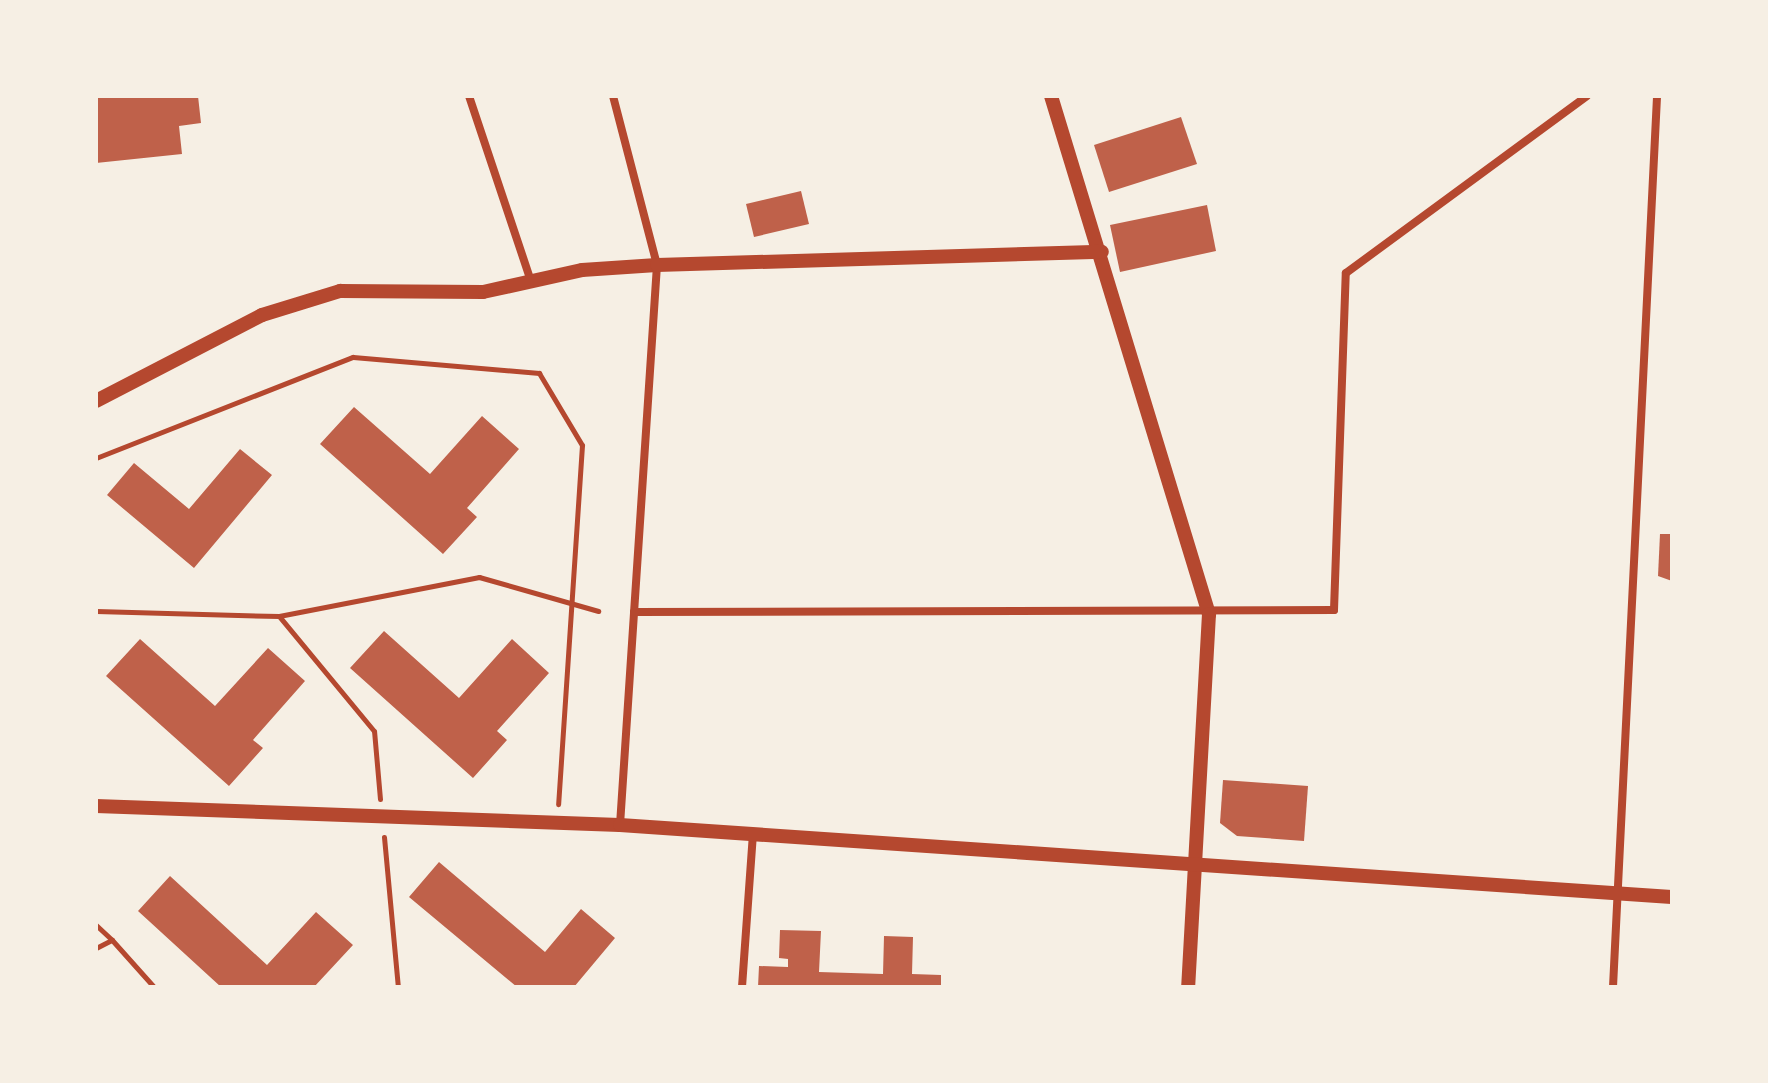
<!DOCTYPE html>
<html>
<head>
<meta charset="utf-8">
<style>
  body { margin:0 }
  #map { position:relative; width:1768px; height:1083px; overflow:hidden; background:#f6efe4; font-family:Cabin,sans-serif }
  div>[style] { position:absolute }
  .building>* { inset:0; background:#bf614a }
  .path>* { height:5px; margin:-2.5px; padding:0 2.5px; transform-origin:2.5px; border-radius:2.5px; background:#b5482f }
  .minor>* { height:8px; margin:-4px; padding:0 4px; transform-origin:4px; border-radius:4px; background:#b5482f }
  .tertiary>* { height:14px; margin:-7px; padding:0 7px; transform-origin:7px; border-radius:7px; background:#b5482f }
  span { translate:-50% -50%; white-space:nowrap; text-align:center; line-height:1.15; -webkit-text-stroke:6px #f6efe4; paint-order:stroke }
  .frame { position:absolute; inset:0; border:98px solid #f6efe4; pointer-events:none }
</style>
</head>
<body>
<div id="map">
  <div class="building">
    <div style="clip-path:polygon(96px 96px,198px 96px,201px 123px,179px 126px,182px 154px,96px 163px)"></div>
    <div style="clip-path:polygon(1181px 117px,1197px 164px,1109px 192px,1094px 145px)"></div>
    <div style="clip-path:polygon(801px 191px,809px 224px,754px 237px,746px 204px)"></div>
    <div style="clip-path:polygon(1207px 205px,1216px 251px,1120px 272px,1110px 225px)"></div>
    <div style="clip-path:polygon(354px 407px,430px 474px,482px 416px,519px 449px,467px 508px,477px 517px,443px 554px,320px 444px)"></div>
    <div style="clip-path:polygon(240px 449px,272px 475px,194px 568px,107px 495px,134px 463px,189px 509px)"></div>
    <div style="clip-path:polygon(1660px 534px,1672px 534px,1672px 581px,1658px 576px)"></div>
    <div style="clip-path:polygon(384px 631px,459px 698px,512px 639px,549px 673px,497px 731px,507px 740px,473px 778px,350px 668px)"></div>
    <div style="clip-path:polygon(140px 639px,215px 706px,268px 648px,305px 681px,253px 740px,263px 748px,229px 786px,106px 676px)"></div>
    <div style="clip-path:polygon(1223px 780px,1308px 786px,1304px 841px,1237px 836px,1220px 823px)"></div>
    <div style="clip-path:polygon(439px 862px,545px 952px,581px 909px,615px 938px,574px 987px,517px 987px,409px 897px)"></div>
    <div style="clip-path:polygon(170px 876px,267px 965px,316px 912px,353px 945px,314px 987px,221px 987px,138px 911px)"></div>
    <div style="clip-path:polygon(780px 930px,821px 931px,819px 972px,883px 974px,884px 936px,913px 937px,912px 974px,941px 975px,941px 987px,758px 987px,759px 966px,788px 967px,788px 959px,779px 958px)"></div>
  </div>
  <div class="path">
    <div style="left:96px;top:458px;width:276px;rotate:-21.5deg"></div>
    <div style="left:353px;top:357px;width:187px;rotate:4.9deg"></div>
    <div style="left:539px;top:373px;width:84px;rotate:59.2deg"></div>
    <div style="left:582px;top:445px;width:360px;rotate:93.8deg"></div>
    <div style="left:96px;top:611px;width:183px;rotate:1.6deg"></div>
    <div style="left:380px;top:799px;width:68px;rotate:-95deg"></div>
    <div style="left:374px;top:731px;width:149px;rotate:-129.6deg"></div>
    <div style="left:279px;top:616px;width:204px;rotate:-11deg"></div>
    <div style="left:479px;top:577px;width:124px;rotate:15.9deg"></div>
    <div style="left:384px;top:837px;width:151px;rotate:84.7deg"></div>
    <div style="left:96px;top:925px;width:22px;rotate:43deg"></div>
    <div style="left:96px;top:948px;width:18px;rotate:-27deg"></div>
    <div style="left:112px;top:940px;width:63px;rotate:48.2deg"></div>
  </div>
  <div class="minor">
    <div style="left:469px;top:96px;width:195px;rotate:71.5deg"></div>
    <div style="left:613px;top:96px;width:175px;rotate:75.4deg"></div>
    <div style="left:657px;top:265px;width:561px;rotate:93.78deg"></div>
    <div style="left:634px;top:612px;width:700px;rotate:-0.16deg"></div>
    <div style="left:1334px;top:610px;width:337px;rotate:-88deg"></div>
    <div style="left:1346px;top:273px;width:299px;rotate:-36.3deg"></div>
    <div style="left:742px;top:987px;width:153px;rotate:-85.9deg"></div>
    <div style="left:1613px;top:987px;width:892px;rotate:-87.17deg"></div>
  </div>
  <div class="tertiary">
    <div style="left:1051px;top:96px;width:542px;rotate:73.04deg"></div>
    <div style="left:1209px;top:614px;width:374px;rotate:93.2deg"></div>
    <div style="left:96px;top:401px;width:187px;rotate:-27.4deg"></div>
    <div style="left:262px;top:315px;width:82px;rotate:-17.1deg"></div>
    <div style="left:340px;top:291px;width:143px;rotate:0.4deg"></div>
    <div style="left:483px;top:292px;width:101px;rotate:-12.5deg"></div>
    <div style="left:582px;top:270px;width:75px;rotate:-3.8deg"></div>
    <div style="left:657px;top:265px;width:445px;rotate:-1.7deg"></div>
    <div style="left:96px;top:806px;width:524px;rotate:2.08deg"></div>
    <div style="left:620px;top:825px;width:1054px;rotate:3.92deg"></div>
  </div>
  <div class="frame"></div>
</div>
</body>
</html>
